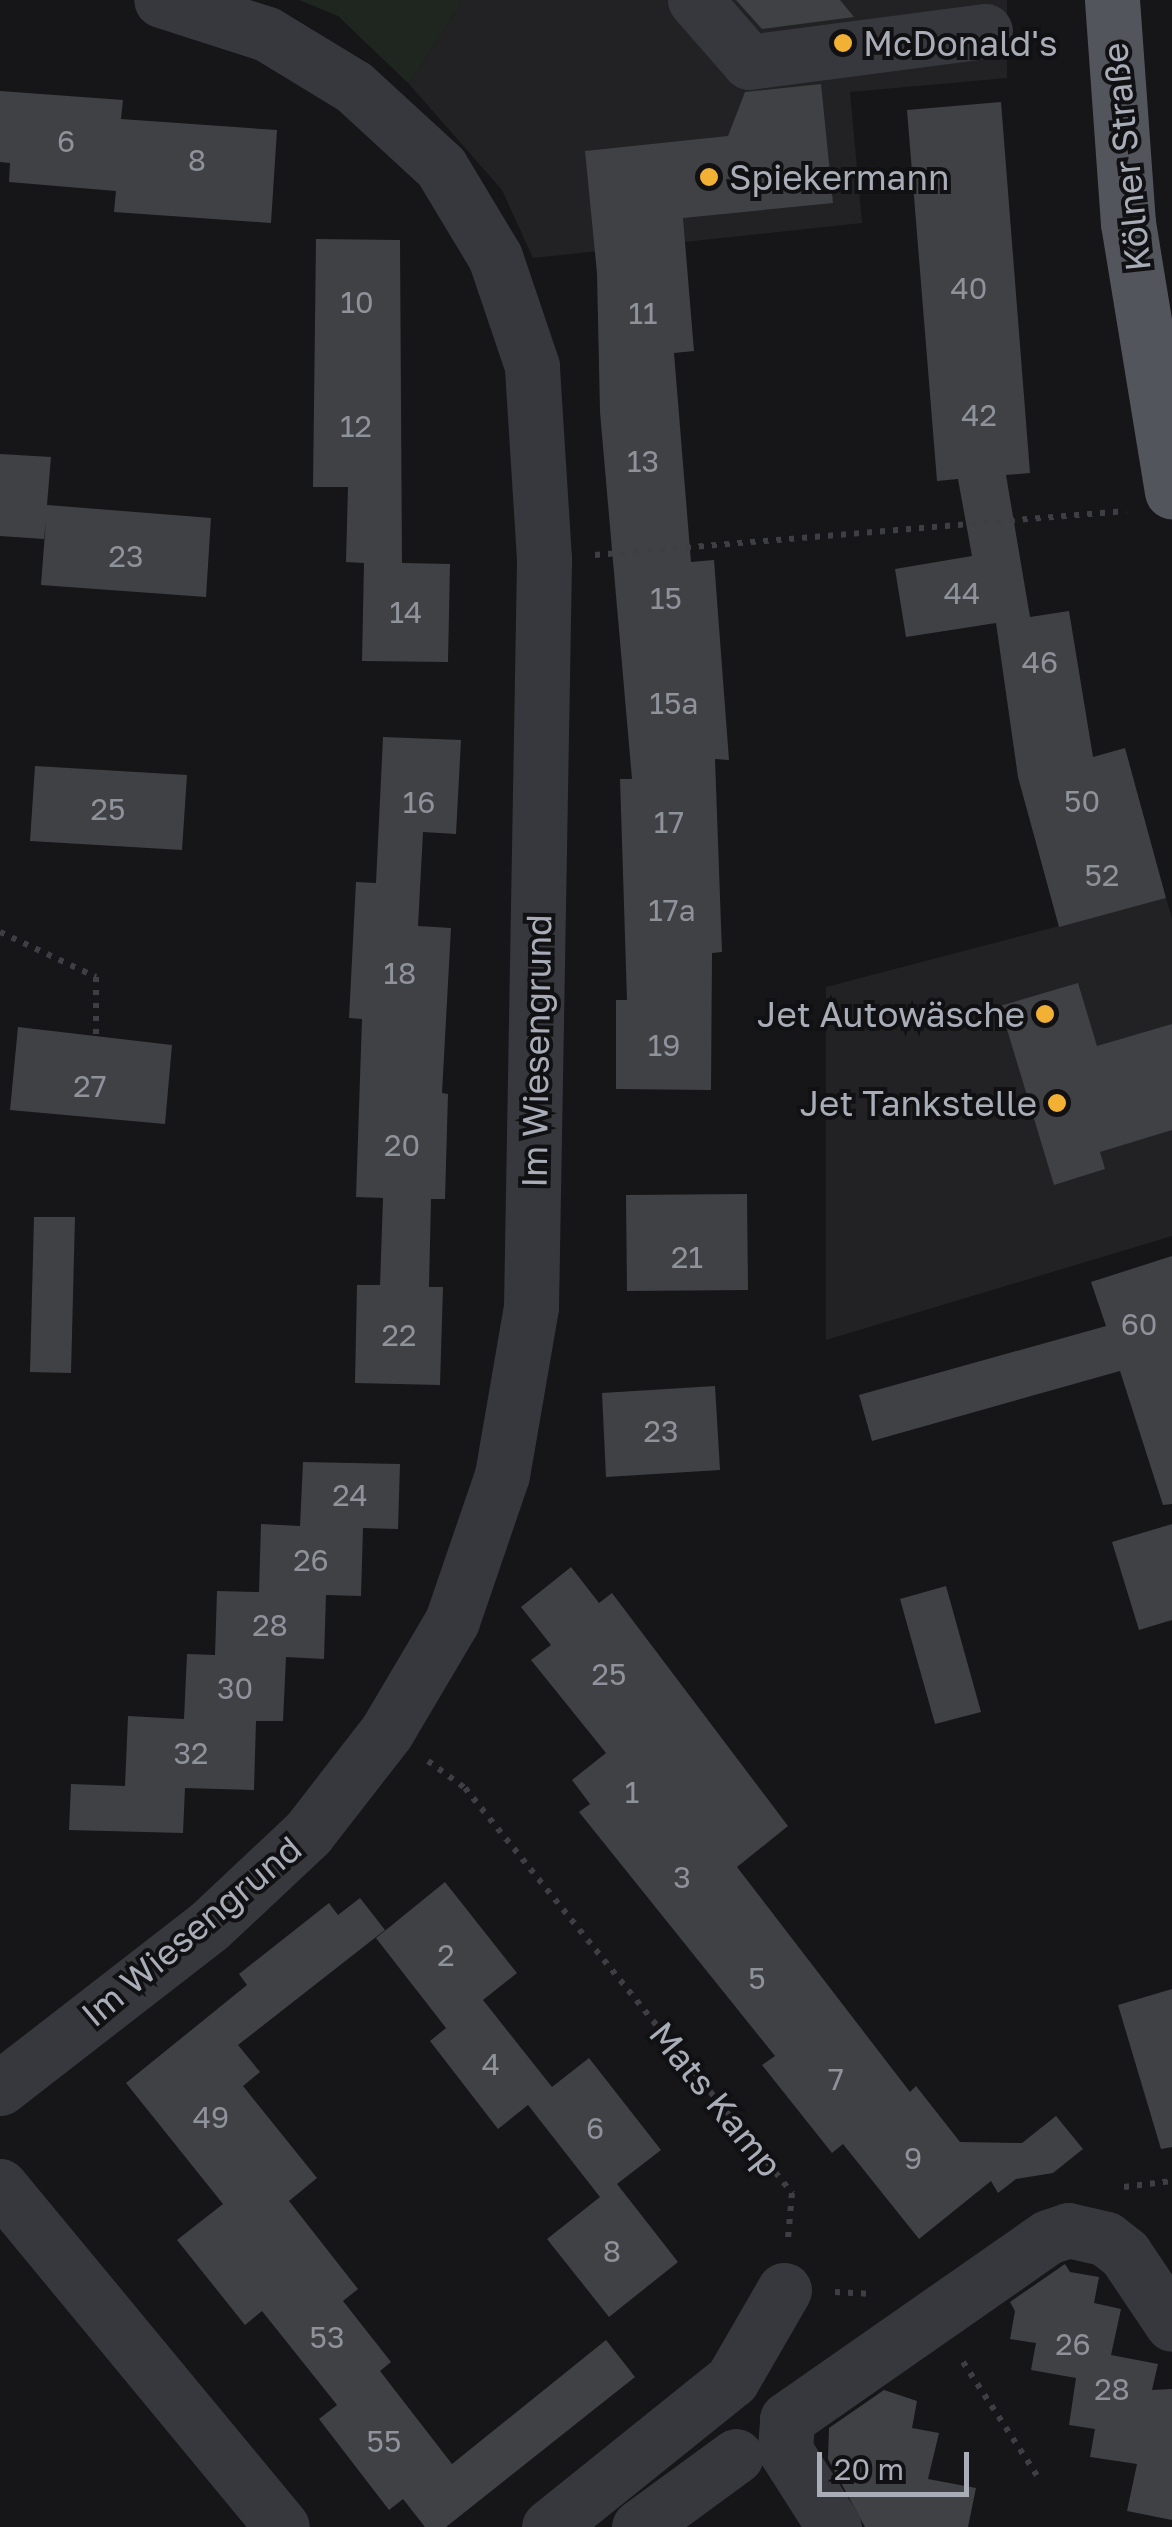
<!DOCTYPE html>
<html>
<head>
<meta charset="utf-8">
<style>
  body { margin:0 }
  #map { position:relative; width:1172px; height:2527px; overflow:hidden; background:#161618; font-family:"Golos Text",sans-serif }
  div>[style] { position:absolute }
  .built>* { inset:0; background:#222225 }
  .green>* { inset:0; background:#1e261f }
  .building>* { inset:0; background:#404145 }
  .path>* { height:6px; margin-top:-3px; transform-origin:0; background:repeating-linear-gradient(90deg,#3d3f44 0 5px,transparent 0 13px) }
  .minor>* { height:55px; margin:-27.5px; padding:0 27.5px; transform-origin:27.5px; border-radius:27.5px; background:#37383d }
  .major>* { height:55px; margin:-27.5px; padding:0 27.5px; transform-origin:27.5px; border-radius:27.5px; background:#53555c }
  .dots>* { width:28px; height:28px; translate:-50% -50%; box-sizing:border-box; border:5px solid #111113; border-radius:50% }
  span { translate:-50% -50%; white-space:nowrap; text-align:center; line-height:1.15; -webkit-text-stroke:8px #111113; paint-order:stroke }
  .number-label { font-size:30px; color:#8e929b }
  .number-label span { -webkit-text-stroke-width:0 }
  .poi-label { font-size:35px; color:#a8adb8 }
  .left { translate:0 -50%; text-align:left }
  .right { translate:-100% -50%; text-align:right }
  .street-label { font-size:35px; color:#a8adb8 }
  .scale { position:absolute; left:817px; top:2452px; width:152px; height:45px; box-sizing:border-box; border:5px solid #a8adb8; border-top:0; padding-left:12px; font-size:30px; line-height:35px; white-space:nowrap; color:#a8adb8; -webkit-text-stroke:8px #111113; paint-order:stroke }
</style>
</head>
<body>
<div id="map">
  <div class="built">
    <div style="clip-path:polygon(463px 0,1007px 0,1007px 78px,850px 92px,862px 223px,533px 258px,502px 190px,409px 84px)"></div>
    <div style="clip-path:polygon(1166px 898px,1172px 918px,1172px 1236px,826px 1340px,826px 987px)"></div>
  </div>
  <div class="green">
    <div style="clip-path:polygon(299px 0,463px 0,409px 84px,338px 16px)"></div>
  </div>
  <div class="building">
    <div style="clip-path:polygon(736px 0,840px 0,854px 17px,762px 29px)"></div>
    <div style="clip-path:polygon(821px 84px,833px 203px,683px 218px,694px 351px,674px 353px,691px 562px,714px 560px,729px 760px,715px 759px,722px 952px,712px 953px,711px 1090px,616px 1089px,616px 1000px,627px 1000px,620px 779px,632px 779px,600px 412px,597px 273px,585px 151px,728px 136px,745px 92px)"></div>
    <div style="clip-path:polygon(0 91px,123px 100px,121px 119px,277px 130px,271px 223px,114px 212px,116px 191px,9px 182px,10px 163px,0 162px)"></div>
    <div style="clip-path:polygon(1001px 102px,1030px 473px,1006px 475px,1030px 617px,1069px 611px,1093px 757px,1125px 748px,1166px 898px,1059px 927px,1018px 777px,996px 623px,906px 637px,895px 569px,972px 556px,958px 479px,937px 481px,907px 110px)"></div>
    <div style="clip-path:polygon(316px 239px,400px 240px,402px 563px,450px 564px,448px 662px,362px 661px,364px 563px,346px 562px,348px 487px,313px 487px)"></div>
    <div style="clip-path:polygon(0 454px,51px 457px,47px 505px,211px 518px,206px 597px,41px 585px,46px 520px,44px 539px,0 536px)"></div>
    <div style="clip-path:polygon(383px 737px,461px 740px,456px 834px,423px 832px,418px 926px,451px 928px,442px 1093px,448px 1094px,445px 1199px,431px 1199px,429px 1287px,443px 1287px,440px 1385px,355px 1383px,357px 1285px,380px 1285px,383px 1198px,356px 1197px,362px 1019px,349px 1018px,356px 882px,376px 883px)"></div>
    <div style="clip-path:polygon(35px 766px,187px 775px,182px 850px,30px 841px)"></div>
    <div style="clip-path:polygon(1078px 983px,1097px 1046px,1172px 1024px,1172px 1130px,1100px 1152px,1105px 1169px,1054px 1185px,1000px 1006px)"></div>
    <div style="clip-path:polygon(18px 1027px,172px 1045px,165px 1124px,10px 1110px)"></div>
    <div style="clip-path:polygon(747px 1194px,748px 1290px,627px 1291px,626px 1195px)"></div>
    <div style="clip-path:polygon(34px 1217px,75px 1217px,71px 1373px,30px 1372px)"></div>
    <div style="clip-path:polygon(1172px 1256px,1172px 1504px,1163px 1505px,1120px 1371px,872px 1441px,859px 1395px,1106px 1326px,1091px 1282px)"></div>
    <div style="clip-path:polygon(715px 1386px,720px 1470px,606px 1477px,602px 1393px)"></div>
    <div style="clip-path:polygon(303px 1462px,400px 1464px,398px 1529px,363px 1528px,361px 1596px,326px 1595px,324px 1659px,286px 1657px,283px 1721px,256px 1721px,254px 1790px,185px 1788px,183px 1833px,69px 1830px,71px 1784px,125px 1786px,128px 1716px,184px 1719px,187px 1654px,215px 1655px,217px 1591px,259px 1592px,261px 1524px,300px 1526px)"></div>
    <div style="clip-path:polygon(1172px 1524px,1172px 1620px,1139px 1630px,1112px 1542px)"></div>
    <div style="clip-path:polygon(571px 1567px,599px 1603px,612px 1593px,788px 1826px,737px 1867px,910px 2092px,916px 2086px,960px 2142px,1022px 2143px,1056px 2116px,1083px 2149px,1053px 2173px,1016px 2179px,998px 2193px,991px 2181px,919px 2239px,843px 2144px,832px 2153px,762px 2065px,775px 2056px,579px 1812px,590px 1804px,572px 1780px,606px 1753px,531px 1660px,551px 1645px,521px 1607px)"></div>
    <div style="clip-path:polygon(946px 1586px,981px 1712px,935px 1724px,900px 1599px)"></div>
    <div style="clip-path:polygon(445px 1882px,517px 1973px,483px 2000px,552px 2087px,589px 2058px,661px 2150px,617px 2184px,678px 2262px,609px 2317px,547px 2239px,600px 2197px,528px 2105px,498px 2129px,430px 2041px,446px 2028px,376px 1938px)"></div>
    <div style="clip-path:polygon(360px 1898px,385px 1930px,238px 2045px,260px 2072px,243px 2086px,317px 2178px,289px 2201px,358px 2289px,343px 2301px,391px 2362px,380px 2371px,452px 2464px,606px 2340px,635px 2377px,446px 2527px,425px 2527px,403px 2499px,389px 2510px,319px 2419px,337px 2405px,262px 2311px,245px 2325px,177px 2240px,223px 2204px,126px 2083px,247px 1985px,239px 1974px,329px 1903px,338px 1915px)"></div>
    <div style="clip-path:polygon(1172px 1989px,1172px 2147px,1161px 2149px,1118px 2005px)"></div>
    <div style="clip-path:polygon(1065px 2264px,1070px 2272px,1099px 2277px,1094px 2303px,1121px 2309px,1111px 2355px,1158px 2364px,1152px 2390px,1172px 2389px,1172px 2520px,1127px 2511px,1137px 2464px,1090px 2457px,1095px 2429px,1069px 2425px,1076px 2378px,1031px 2370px,1036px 2343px,1010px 2339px,1015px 2311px,1010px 2302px)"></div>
    <div style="clip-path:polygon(884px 2390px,917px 2401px,912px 2428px,939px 2433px,928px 2479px,976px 2488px,968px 2527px,865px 2527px,828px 2459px,829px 2428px)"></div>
  </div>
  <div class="path">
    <div style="left:595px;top:555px;width:533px;rotate:-4.74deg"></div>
    <div style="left:0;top:932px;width:106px;rotate:25.1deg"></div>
    <div style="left:96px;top:977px;width:59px;rotate:90deg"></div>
    <div style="left:428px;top:1761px;width:46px;rotate:36.1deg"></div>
    <div style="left:465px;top:1788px;width:521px;rotate:51.08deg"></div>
    <div style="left:792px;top:2193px;width:46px;rotate:95deg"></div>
    <div style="left:1124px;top:2187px;width:48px;rotate:-7.1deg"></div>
    <div style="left:835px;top:2292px;width:38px;rotate:3deg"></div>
    <div style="left:963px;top:2362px;width:137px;rotate:56.9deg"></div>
  </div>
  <div class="minor">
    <div style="left:695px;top:0;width:82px;rotate:48.9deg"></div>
    <div style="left:749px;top:62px;width:238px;rotate:-7.5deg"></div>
    <div style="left:0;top:2088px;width:264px;rotate:-37.8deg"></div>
    <div style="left:209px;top:1926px;width:136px;rotate:-43.2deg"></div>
    <div style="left:308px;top:1833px;width:129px;rotate:-52.2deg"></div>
    <div style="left:387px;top:1731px;width:128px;rotate:-59.4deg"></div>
    <div style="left:452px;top:1621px;width:154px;rotate:-71.1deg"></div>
    <div style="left:502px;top:1475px;width:170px;rotate:-80.2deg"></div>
    <div style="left:531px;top:1307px;width:748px;rotate:-89deg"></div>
    <div style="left:544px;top:559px;width:193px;rotate:-93.6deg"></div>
    <div style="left:532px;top:366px;width:115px;rotate:-108.7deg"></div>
    <div style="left:495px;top:257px;width:105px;rotate:-121deg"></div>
    <div style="left:441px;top:167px;width:118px;rotate:-137.4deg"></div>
    <div style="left:354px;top:87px;width:102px;rotate:-148.7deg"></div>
    <div style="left:267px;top:34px;width:111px;rotate:-162.2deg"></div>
    <div style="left:0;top:2186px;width:442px;rotate:50.4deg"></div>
    <div style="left:549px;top:2527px;width:235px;rotate:-38.8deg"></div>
    <div style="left:732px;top:2380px;width:104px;rotate:-60deg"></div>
    <div style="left:639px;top:2527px;width:120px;rotate:-36.2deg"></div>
    <div style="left:834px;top:2527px;width:91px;rotate:-122.5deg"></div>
    <div style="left:785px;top:2450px;width:31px;rotate:-86deg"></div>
    <div style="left:787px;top:2419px;width:318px;rotate:-34.9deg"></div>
    <div style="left:1048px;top:2237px;width:21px;rotate:-19deg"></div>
    <div style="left:1068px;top:2230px;width:39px;rotate:13deg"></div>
    <div style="left:1106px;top:2239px;width:24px;rotate:38deg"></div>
    <div style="left:1125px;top:2254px;width:84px;rotate:56.1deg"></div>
  </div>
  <div class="major">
    <div style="left:1112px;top:0;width:224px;rotate:85.9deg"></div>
    <div style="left:1128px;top:223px;width:272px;rotate:80.7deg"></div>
  </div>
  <div class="dots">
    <div style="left:843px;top:43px;background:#f2b134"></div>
    <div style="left:709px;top:177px;background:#f2b134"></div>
    <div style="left:1045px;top:1014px;background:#f2b134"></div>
    <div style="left:1057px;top:1103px;background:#f2b134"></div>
  </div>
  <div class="number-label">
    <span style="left:66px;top:141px">6</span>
    <span style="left:197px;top:160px">8</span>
    <span style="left:969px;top:288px">40</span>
    <span style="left:357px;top:302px">10</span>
    <span style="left:643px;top:313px">11</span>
    <span style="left:979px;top:415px">42</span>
    <span style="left:356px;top:426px">12</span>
    <span style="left:643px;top:461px">13</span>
    <span style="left:126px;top:556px">23</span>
    <span style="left:962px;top:593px">44</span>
    <span style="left:666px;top:598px">15</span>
    <span style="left:406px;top:612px">14</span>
    <span style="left:1040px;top:662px">46</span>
    <span style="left:674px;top:703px">15a</span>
    <span style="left:1082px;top:801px">50</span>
    <span style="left:419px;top:802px">16</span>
    <span style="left:108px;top:809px">25</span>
    <span style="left:669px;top:822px">17</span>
    <span style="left:1102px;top:875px">52</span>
    <span style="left:672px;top:910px">17a</span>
    <span style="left:400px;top:973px">18</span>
    <span style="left:664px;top:1045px">19</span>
    <span style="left:90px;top:1086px">27</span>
    <span style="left:402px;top:1145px">20</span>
    <span style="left:687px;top:1257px">21</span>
    <span style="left:1139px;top:1324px">60</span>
    <span style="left:399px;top:1335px">22</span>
    <span style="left:661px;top:1431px">23</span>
    <span style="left:350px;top:1495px">24</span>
    <span style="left:311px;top:1560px">26</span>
    <span style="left:270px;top:1625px">28</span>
    <span style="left:609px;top:1674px">25</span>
    <span style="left:235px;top:1688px">30</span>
    <span style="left:191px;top:1753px">32</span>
    <span style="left:632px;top:1792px">1</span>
    <span style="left:682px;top:1877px">3</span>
    <span style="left:446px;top:1955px">2</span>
    <span style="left:757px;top:1978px">5</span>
    <span style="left:491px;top:2064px">4</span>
    <span style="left:836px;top:2079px">7</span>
    <span style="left:211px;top:2117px">49</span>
    <span style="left:595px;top:2128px">6</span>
    <span style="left:913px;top:2158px">9</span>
    <span style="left:612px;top:2251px">8</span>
    <span style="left:327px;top:2337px">53</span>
    <span style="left:1073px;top:2344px">26</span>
    <span style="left:1112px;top:2389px">28</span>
    <span style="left:384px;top:2441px">55</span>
  </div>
  <div class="poi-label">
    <span class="left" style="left:863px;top:43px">McDonald's</span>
    <span class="left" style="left:729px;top:177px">Spiekermann</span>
    <span class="right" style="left:1025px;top:1014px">Jet Autowäsche</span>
    <span class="right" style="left:1037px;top:1103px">Jet Tankstelle</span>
  </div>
  <div class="street-label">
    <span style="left:1126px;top:157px;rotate:-96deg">Kölner Straße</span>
    <span style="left:536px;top:1051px;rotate:-89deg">Im Wiesengrund</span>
    <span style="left:191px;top:1931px;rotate:-40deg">Im Wiesengrund</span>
    <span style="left:716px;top:2099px;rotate:51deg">Mats Kamp</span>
  </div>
  <div class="scale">20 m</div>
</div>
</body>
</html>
